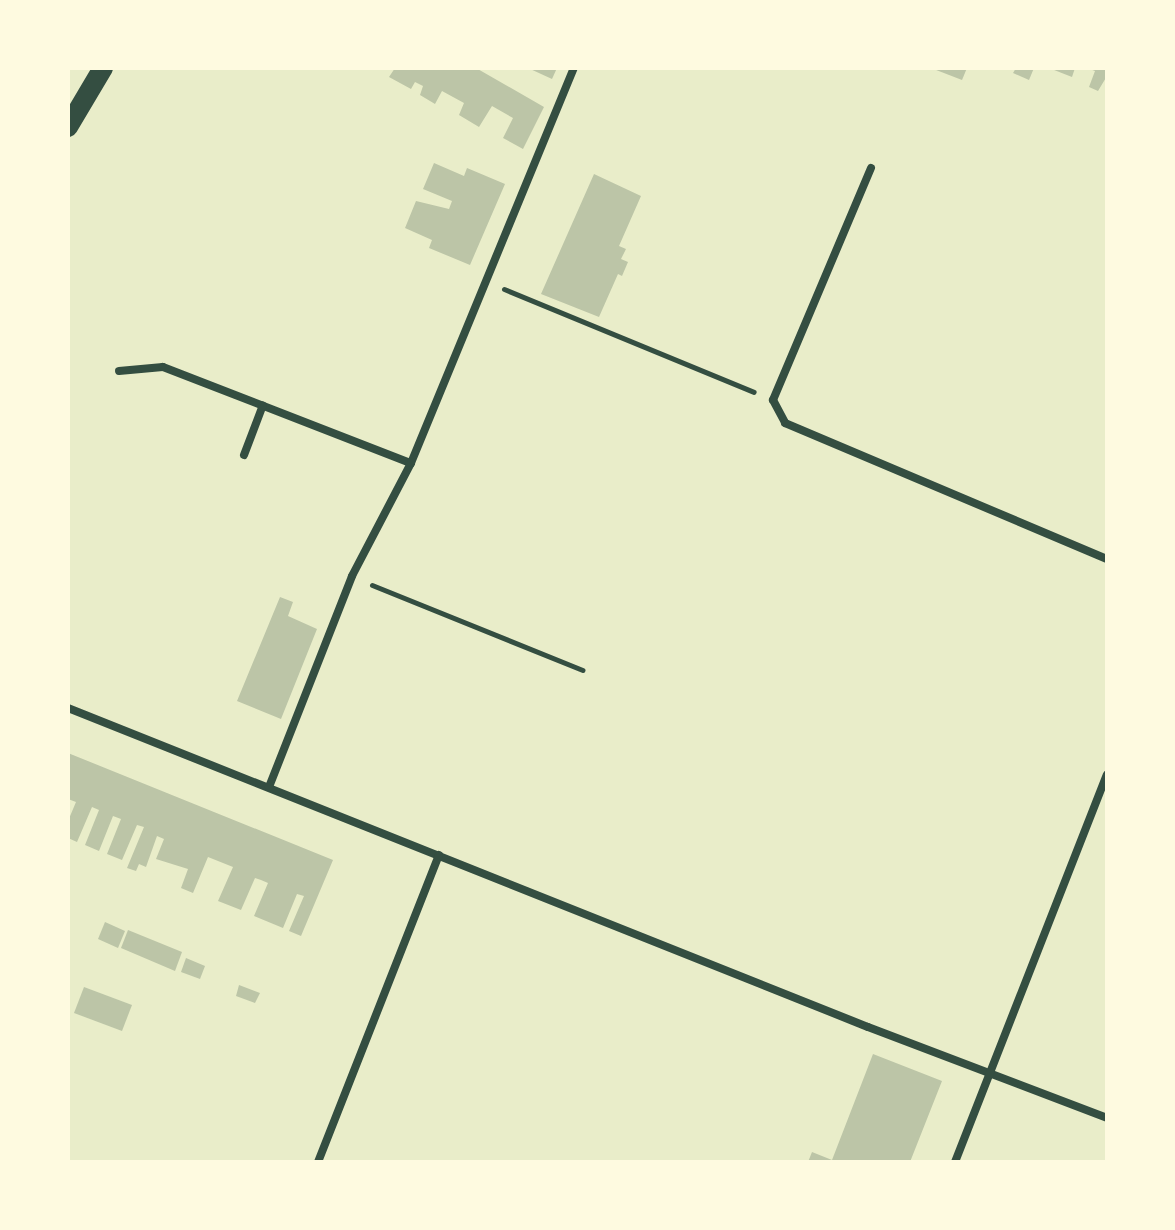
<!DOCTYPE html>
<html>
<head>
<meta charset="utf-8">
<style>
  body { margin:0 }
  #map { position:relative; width:1175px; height:1230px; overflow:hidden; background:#e9edc9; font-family:Ubuntu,sans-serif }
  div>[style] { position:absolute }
  .building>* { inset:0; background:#bcc5a7 }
  .path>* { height:5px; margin:-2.5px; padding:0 2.5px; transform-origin:2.5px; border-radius:2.5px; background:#344e41 }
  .minor>* { height:8px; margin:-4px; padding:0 4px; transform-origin:4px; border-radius:4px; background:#344e41 }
  .primary>* { height:20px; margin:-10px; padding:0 10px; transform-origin:10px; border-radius:10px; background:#344e41 }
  span { translate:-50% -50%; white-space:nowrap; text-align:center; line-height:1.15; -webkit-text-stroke:6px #fefae0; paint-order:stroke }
  .frame { position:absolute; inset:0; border:70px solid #fefae0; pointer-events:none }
</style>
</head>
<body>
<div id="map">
  <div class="building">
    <div style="clip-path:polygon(395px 68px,476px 68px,544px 107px,523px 149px,503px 138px,513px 118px,492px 106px,479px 127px,459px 115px,464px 103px,442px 91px,435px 104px,420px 95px,423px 86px,415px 82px,411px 89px,389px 77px)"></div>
    <div style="clip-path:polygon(528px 68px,557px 68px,552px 79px)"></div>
    <div style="clip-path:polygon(931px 68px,967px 68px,962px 80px)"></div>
    <div style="clip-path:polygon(1016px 68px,1034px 68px,1029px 80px,1013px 73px)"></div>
    <div style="clip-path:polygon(1049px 68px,1075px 68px,1072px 77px)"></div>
    <div style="clip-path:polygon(1087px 68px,1107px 68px,1107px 76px,1098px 91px,1089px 87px,1095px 71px)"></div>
    <div style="clip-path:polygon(434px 163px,464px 176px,467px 168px,505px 184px,470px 265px,429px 248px,432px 240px,405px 228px,416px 201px,449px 209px,452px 201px,423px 189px)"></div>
    <div style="clip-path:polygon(594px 174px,641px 196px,619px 246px,626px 249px,621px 259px,628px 262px,622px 276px,618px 274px,599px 317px,541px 294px)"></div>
    <div style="clip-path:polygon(280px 597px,293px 602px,288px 616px,317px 629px,281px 719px,237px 701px)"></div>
    <div style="clip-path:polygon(68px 753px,333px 860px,301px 936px,289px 931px,304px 896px,297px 894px,283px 928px,254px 916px,268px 883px,261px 880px,255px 878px,241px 910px,218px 901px,233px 867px,208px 857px,193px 893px,181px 888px,188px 869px,156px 859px,164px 839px,157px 836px,146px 867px,139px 864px,136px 871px,127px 868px,144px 827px,137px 825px,122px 860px,107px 854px,121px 819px,113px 816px,99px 851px,85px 845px,99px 810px,92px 807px,77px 842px,68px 838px,68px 821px,76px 802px,68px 799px)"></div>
    <div style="clip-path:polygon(105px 922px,125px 931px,118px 948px,98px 939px)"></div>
    <div style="clip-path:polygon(128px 930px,182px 952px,175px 971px,121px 948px)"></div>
    <div style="clip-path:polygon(186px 958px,205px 966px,200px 979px,181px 972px)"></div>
    <div style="clip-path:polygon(239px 985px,260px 993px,255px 1003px,236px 996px)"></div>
    <div style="clip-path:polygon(84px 987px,132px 1005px,122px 1031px,74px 1013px)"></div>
    <div style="clip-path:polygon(873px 1054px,942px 1081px,910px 1162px,808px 1162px,812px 1152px,832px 1160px)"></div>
  </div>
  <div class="path">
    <div style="left:504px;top:289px;width:270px;rotate:22.4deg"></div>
    <div style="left:372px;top:585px;width:227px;rotate:22deg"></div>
  </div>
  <div class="minor">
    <div style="left:871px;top:168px;width:252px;rotate:112.9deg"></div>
    <div style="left:773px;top:400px;width:26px;rotate:62deg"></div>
    <div style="left:785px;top:423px;width:350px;rotate:22.9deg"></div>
    <div style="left:119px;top:371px;width:44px;rotate:-5.2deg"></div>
    <div style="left:163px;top:367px;width:266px;rotate:21.2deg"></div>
    <div style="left:244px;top:455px;width:53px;rotate:-69.2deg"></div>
    <div style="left:68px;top:708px;width:861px;rotate:21.74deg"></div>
    <div style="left:868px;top:1027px;width:256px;rotate:20.8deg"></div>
    <div style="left:269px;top:787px;width:227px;rotate:-68.5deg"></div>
    <div style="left:352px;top:576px;width:127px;rotate:-62.4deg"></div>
    <div style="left:411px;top:463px;width:427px;rotate:-67.6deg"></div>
    <div style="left:318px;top:1162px;width:330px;rotate:-68.5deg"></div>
    <div style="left:955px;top:1162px;width:416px;rotate:-68.6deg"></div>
  </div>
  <div class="primary">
    <div style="left:68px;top:127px;width:69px;rotate:-59.3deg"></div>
  </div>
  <div class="frame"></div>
</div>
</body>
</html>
